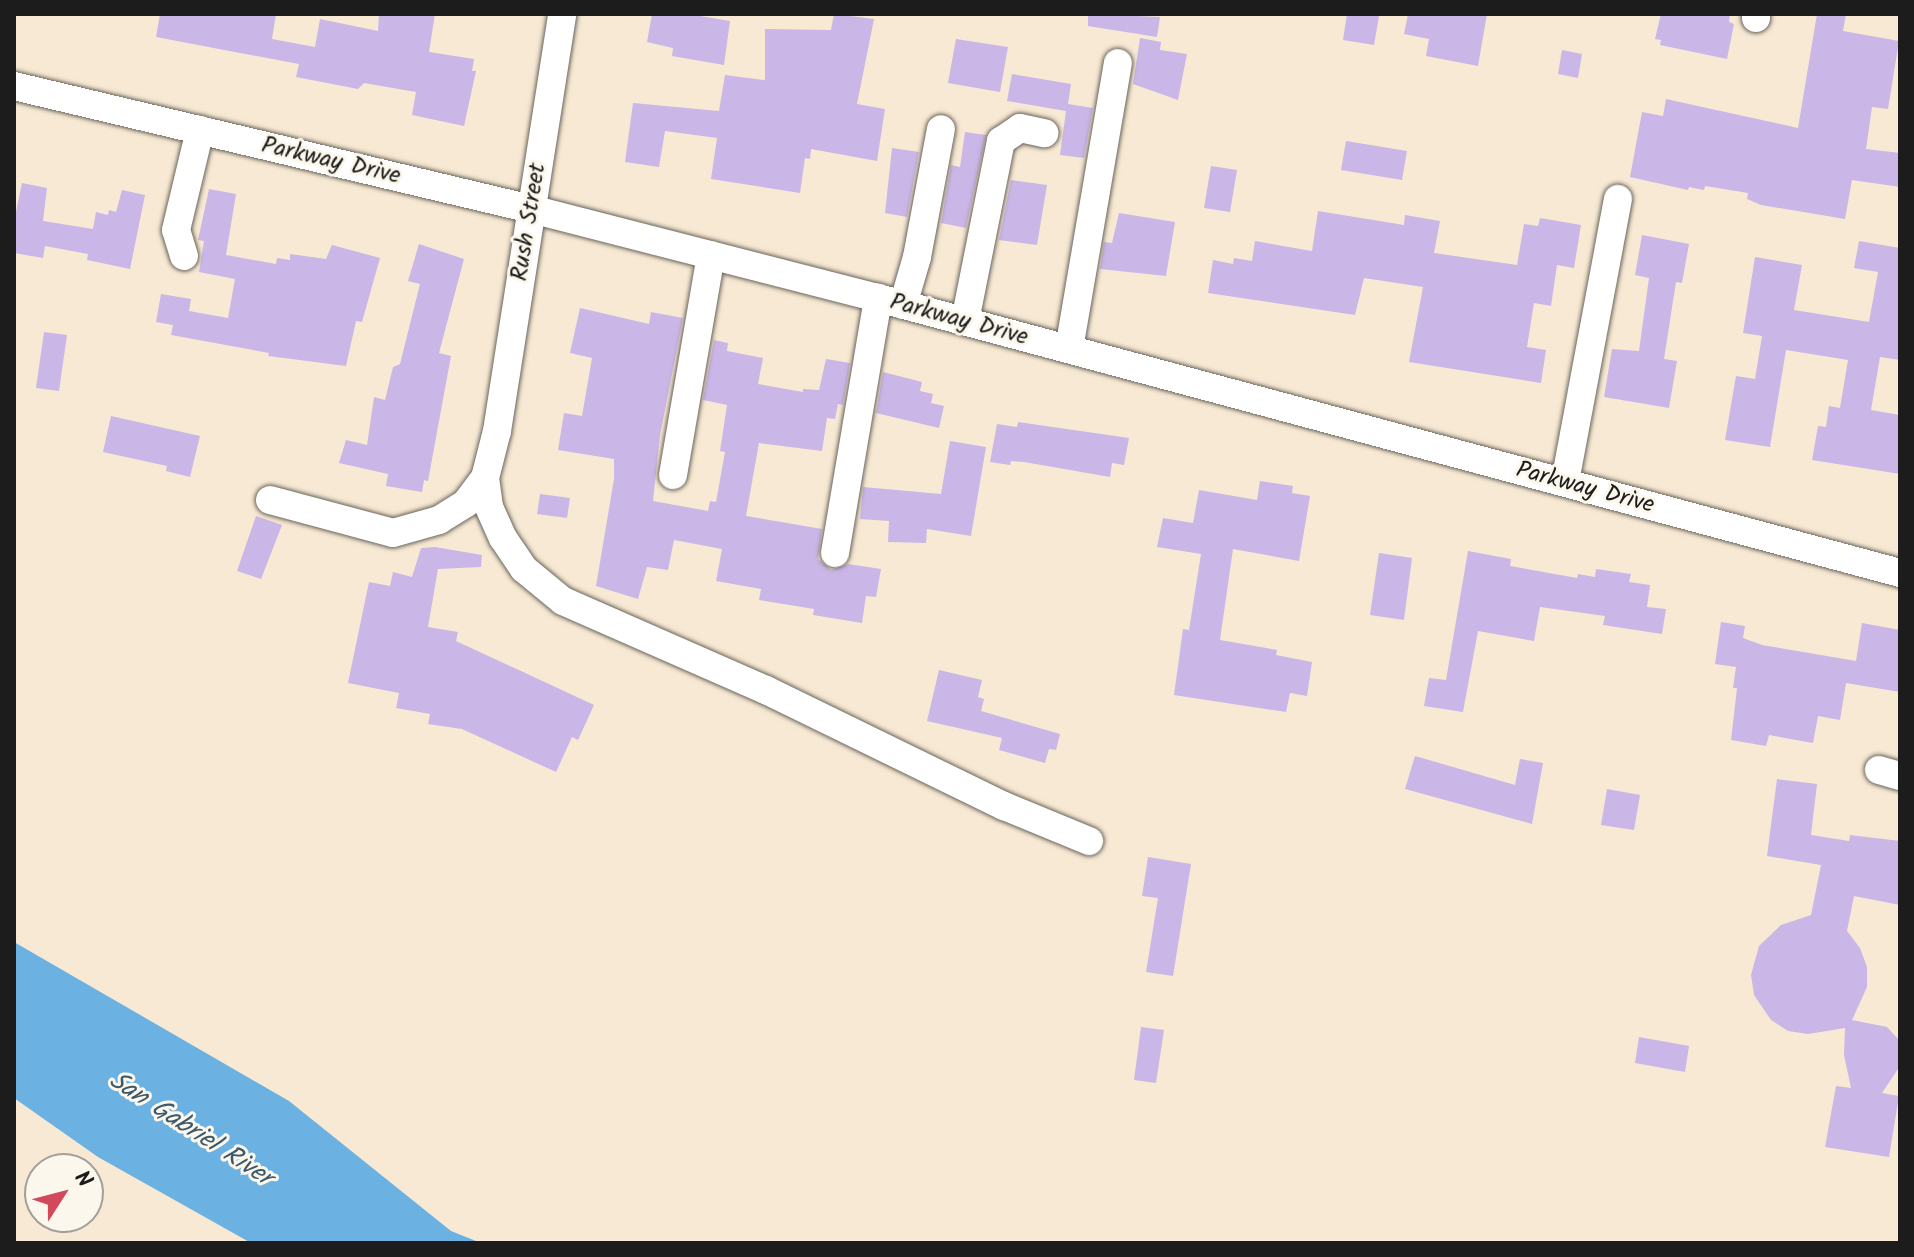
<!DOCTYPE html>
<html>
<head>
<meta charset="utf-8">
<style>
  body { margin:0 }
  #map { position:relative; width:1914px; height:1257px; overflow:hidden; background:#f7e9d3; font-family:Kalam,sans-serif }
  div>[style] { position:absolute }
  .water>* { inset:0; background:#6bb1e2 }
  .building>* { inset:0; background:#cbb6e8 }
  .roads { filter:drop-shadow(0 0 2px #69645c) drop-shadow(0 0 2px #69645c) }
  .minor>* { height:28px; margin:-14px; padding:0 14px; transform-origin:14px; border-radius:14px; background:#fff }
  span { translate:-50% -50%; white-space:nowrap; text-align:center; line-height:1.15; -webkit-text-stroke:6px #fbf7ec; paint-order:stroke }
  .street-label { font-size:24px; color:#1c1c1c }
  .water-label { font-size:26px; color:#3c586b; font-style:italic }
  .frame { position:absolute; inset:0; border:16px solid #1c1c1c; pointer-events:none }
  .north { position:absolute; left:24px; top:1153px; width:80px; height:80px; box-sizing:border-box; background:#fbf7ec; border:2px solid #a29f99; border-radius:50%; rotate:54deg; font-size:22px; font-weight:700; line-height:32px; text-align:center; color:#1c1c1c }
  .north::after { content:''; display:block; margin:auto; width:28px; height:36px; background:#d1495b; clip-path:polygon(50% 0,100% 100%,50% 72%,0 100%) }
</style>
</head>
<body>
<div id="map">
  <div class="water">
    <div style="clip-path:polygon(14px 942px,289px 1101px,451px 1231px,481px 1243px,251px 1243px,98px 1157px,14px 1098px)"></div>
  </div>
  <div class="building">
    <div style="clip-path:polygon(160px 14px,276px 14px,272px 39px,315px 47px,320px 19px,378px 31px,379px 14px,435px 14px,429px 52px,474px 59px,472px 71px,476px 71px,464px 126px,412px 115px,416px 92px,364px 83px,358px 89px,296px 77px,299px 64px,156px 37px)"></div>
    <div style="clip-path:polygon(652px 14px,688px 14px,730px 21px,724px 65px,672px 56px,673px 48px,647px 42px)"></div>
    <div style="clip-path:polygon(834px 14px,874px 19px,857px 104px,885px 109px,877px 161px,811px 149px,810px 159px,805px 158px,800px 193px,711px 179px,717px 138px,665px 131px,659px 167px,625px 162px,633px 103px,719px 111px,725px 75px,765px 80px,765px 29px,831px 30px)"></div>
    <div style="clip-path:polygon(1088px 14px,1160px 17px,1157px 37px,1088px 26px)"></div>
    <div style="clip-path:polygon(1347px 14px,1379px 16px,1374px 45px,1343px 40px)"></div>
    <div style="clip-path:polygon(1408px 14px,1487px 14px,1478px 66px,1426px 56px,1429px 39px,1404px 34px)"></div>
    <div style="clip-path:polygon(1661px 14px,1730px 14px,1729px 22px,1734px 24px,1727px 59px,1660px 45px,1661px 40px,1655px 39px)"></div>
    <div style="clip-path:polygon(1817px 14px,1846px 14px,1843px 31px,1899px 41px,1888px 109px,1872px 107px,1866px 149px,1900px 153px,1900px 187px,1852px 180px,1845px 219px,1761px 205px,1747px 199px,1748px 193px,1705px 186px,1704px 190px,1689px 187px,1688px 190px,1630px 177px,1642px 112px,1663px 116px,1666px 99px,1798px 128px)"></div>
    <div style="clip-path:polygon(1140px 38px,1161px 42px,1160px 50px,1187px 54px,1178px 100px,1133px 84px)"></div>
    <div style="clip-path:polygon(956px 39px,1008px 47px,1000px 92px,948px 83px)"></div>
    <div style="clip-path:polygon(1562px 50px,1582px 54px,1578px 78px,1558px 74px)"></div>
    <div style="clip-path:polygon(1012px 74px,1071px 84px,1068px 104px,1093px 108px,1084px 158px,1060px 155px,1066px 111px,1007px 101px)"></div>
    <div style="clip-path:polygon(965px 132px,986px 135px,966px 228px,941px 223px,951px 165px,960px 167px)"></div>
    <div style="clip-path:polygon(1346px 141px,1407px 151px,1402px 180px,1341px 170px)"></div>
    <div style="clip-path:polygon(892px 148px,919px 152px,907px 217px,885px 213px)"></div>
    <div style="clip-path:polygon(1211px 166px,1237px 170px,1230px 212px,1204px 208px)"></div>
    <div style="clip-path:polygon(1011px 180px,1047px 185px,1037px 245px,999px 240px)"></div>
    <div style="clip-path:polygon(22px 183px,47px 188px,43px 221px,93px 229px,96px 212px,108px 215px,109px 210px,116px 212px,122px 190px,145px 195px,130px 269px,87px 260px,88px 254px,45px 246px,43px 258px,14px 253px,14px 221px)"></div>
    <div style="clip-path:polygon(209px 189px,236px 194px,226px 255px,276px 264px,277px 258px,290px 260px,290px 254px,326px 259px,332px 245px,380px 258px,362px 322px,356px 321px,346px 366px,268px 356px,269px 353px,171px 335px,173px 325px,156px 322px,161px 294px,191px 299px,189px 311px,228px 318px,235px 279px,199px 272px,204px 241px,198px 240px)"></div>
    <div style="clip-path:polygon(1318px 211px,1404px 225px,1405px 215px,1440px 221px,1434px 253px,1517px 265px,1524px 224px,1538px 226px,1540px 218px,1581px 225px,1574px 268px,1557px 265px,1551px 306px,1534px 303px,1527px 347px,1546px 350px,1541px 383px,1409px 362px,1423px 287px,1364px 278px,1355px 315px,1208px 293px,1213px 260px,1233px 264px,1234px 258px,1252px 261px,1255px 241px,1312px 251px)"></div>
    <div style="clip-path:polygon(1119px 213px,1175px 222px,1166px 276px,1100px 269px,1104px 242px,1112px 243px)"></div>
    <div style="clip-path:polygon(1642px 235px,1689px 244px,1682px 283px,1676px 282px,1664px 359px,1677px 361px,1669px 408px,1604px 397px,1612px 349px,1639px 351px,1649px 278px,1635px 275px)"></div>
    <div style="clip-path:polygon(1859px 241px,1900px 248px,1900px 360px,1880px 357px,1871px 410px,1900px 415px,1900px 474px,1812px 460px,1818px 426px,1826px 427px,1829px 406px,1840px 408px,1848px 360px,1786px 350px,1770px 447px,1725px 440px,1736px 376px,1755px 379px,1762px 336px,1743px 333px,1755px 257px,1802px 265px,1794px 310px,1869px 322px,1878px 272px,1854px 268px)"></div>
    <div style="clip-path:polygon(419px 244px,464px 259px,439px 353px,451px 356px,428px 481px,424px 480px,422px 492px,386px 486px,388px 474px,339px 463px,346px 440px,367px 445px,374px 397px,385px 400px,393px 367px,400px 364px,420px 284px,408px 281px)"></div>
    <div style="clip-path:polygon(580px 308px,649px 324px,651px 312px,683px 318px,660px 435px,653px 501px,708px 511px,710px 501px,716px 502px,725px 452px,720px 451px,727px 405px,703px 400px,714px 340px,728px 343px,727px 351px,763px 358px,758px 384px,803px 392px,803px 389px,819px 390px,826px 359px,850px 363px,843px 405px,838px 404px,835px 419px,827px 418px,822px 451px,759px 443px,746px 516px,822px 529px,818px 559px,831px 570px,848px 564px,881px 569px,876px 597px,866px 596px,862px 623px,813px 615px,814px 609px,759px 600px,761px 589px,716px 581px,722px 549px,674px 540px,668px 570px,647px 567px,638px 599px,596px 586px,614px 479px,614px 459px,558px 450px,564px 413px,582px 416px,592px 358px,570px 353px)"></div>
    <div style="clip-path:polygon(44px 332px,67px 335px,59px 391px,36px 388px)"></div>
    <div style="clip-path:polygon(883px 372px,922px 382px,920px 391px,933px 394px,931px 403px,944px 406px,939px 428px,876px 413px)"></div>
    <div style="clip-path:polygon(111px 416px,200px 436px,190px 477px,166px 471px,167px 466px,103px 452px)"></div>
    <div style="clip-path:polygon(1018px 422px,1129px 438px,1124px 465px,1112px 463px,1110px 477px,1024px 462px,1011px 461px,1010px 465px,990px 462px,997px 424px,1017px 427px)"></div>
    <div style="clip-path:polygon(950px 441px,986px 447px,971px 536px,927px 529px,926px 543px,888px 542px,889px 521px,860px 519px,863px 487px,941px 494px)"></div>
    <div style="clip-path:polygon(1260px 481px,1293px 486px,1292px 493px,1310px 496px,1299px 561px,1233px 549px,1220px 640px,1277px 650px,1276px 655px,1312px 662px,1307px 696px,1290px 693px,1286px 712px,1174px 695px,1183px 629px,1189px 630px,1201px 554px,1157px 547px,1163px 518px,1193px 523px,1199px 490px,1257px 500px)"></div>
    <div style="clip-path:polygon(540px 494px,570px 498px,567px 518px,537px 514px)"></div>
    <div style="clip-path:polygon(256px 516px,282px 525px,261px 579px,237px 571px)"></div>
    <div style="clip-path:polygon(435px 547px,482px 555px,481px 567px,438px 569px,428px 627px,458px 632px,456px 641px,594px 705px,578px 740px,572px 737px,556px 772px,462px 729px,428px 724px,430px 714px,396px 708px,399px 693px,348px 683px,369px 582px,390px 586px,393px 572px,412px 577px,421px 548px)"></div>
    <div style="clip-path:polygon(1468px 551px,1511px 559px,1510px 566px,1577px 578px,1578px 574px,1595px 577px,1596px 569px,1631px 574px,1629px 582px,1650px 585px,1647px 607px,1666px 609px,1662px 634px,1603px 625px,1605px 616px,1540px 607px,1534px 641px,1478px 631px,1463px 712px,1424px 706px,1429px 678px,1446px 680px)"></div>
    <div style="clip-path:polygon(1379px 553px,1412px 558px,1404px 620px,1370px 615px)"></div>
    <div style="clip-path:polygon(1721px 622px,1745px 626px,1743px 638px,1762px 645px,1856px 661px,1862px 623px,1900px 630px,1900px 692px,1846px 683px,1840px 720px,1818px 716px,1813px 743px,1769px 735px,1766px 746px,1731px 740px,1737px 688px,1733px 688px,1736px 667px,1715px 664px)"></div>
    <div style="clip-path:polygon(939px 670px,982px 680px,978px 697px,984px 699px,981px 711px,1060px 734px,1056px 750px,1049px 749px,1045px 763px,999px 750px,1002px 738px,927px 721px)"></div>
    <div style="clip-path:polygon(1415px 756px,1515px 785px,1520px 759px,1543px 763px,1532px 824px,1405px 789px)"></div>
    <div style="clip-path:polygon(1777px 779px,1817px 784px,1811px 835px,1849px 841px,1850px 835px,1900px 841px,1900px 905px,1854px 896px,1847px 931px,1860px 948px,1867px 967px,1867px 987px,1852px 1020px,1887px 1027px,1900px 1041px,1900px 1066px,1882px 1093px,1899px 1096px,1889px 1157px,1825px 1147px,1836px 1086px,1851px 1088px,1844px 1055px,1845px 1028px,1808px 1034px,1788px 1031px,1771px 1020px,1754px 995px,1751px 975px,1759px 946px,1781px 925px,1811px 915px,1821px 865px,1767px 856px)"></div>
    <div style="clip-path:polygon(1607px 789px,1640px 795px,1634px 830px,1601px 825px)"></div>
    <div style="clip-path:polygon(1148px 857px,1191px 864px,1173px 976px,1146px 972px,1158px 898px,1142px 896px)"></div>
    <div style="clip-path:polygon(1141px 1027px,1164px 1030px,1156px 1083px,1134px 1080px)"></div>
    <div style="clip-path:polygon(1639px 1037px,1689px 1046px,1685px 1072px,1635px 1063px)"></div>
  </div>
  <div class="roads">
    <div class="minor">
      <div style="left:1756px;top:18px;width:4px;rotate:-90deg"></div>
      <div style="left:14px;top:86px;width:531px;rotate:13.38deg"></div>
      <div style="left:531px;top:209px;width:358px;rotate:14.4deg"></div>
      <div style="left:878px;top:298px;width:1058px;rotate:15.06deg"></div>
      <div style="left:184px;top:256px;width:27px;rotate:-107deg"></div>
      <div style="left:176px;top:230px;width:103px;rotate:-76.5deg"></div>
      <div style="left:903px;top:305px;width:50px;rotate:-73.7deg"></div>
      <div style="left:917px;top:257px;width:130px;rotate:-79.4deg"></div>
      <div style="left:965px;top:321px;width:184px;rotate:-78.7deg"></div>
      <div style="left:1001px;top:141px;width:23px;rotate:-34deg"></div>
      <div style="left:1020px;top:128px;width:25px;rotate:12deg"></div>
      <div style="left:1069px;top:349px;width:290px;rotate:-80.3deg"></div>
      <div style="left:673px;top:475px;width:223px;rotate:-80.2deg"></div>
      <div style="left:485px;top:478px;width:29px;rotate:82deg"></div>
      <div style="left:489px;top:507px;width:34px;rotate:66deg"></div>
      <div style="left:503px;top:538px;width:37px;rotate:56deg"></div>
      <div style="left:524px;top:569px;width:50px;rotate:39.4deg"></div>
      <div style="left:563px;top:601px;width:222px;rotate:23.7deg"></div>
      <div style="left:766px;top:690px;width:265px;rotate:26deg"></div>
      <div style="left:1004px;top:806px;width:92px;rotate:22.4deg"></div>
      <div style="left:1565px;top:482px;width:288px;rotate:-79.4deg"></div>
      <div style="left:270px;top:500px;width:127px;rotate:15deg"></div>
      <div style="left:393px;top:533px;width:48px;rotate:-15.8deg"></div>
      <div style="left:439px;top:520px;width:32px;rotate:-32deg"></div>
      <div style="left:466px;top:503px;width:31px;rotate:-53deg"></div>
      <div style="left:485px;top:478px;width:49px;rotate:-75.7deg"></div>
      <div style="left:497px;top:431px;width:422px;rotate:-81.1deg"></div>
      <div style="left:835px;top:553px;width:259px;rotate:-80.4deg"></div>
      <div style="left:1879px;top:770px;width:22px;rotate:16deg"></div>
    </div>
  </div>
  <div class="street-label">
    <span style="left:331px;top:161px;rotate:13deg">Parkway Drive</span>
    <span style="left:529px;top:222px;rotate:-81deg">Rush Street</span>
    <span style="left:959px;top:320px;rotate:15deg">Parkway Drive</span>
    <span style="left:1585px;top:488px;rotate:15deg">Parkway Drive</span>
  </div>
  <div class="water-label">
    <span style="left:190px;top:1130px;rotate:33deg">San Gabriel River</span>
  </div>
  <div class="frame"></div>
  <div class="north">N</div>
</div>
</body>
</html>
